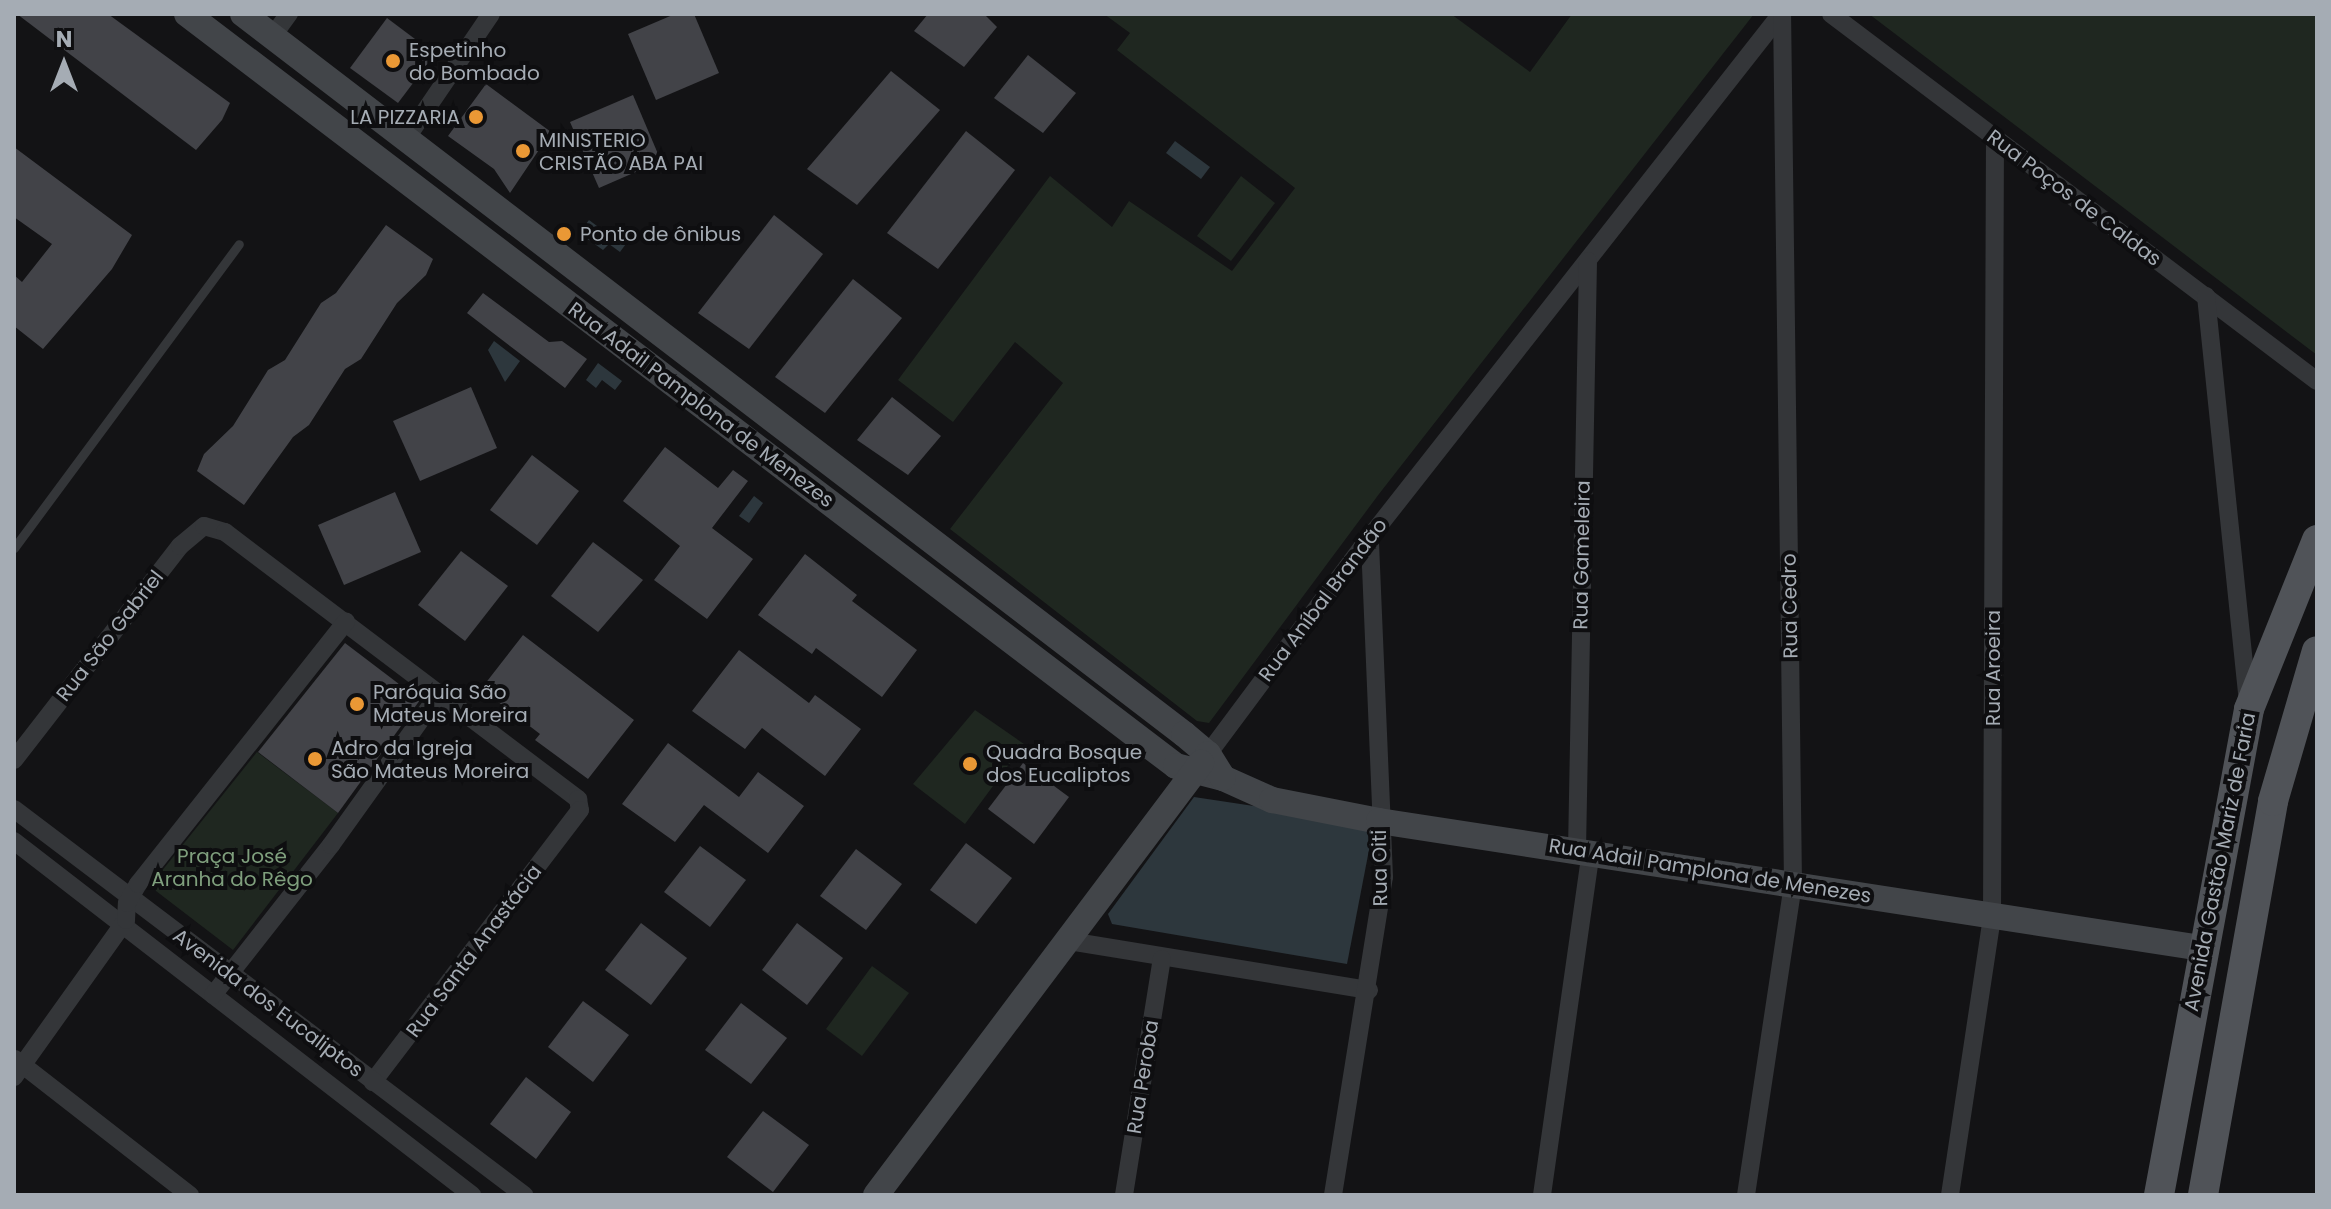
<!DOCTYPE html>
<html>
<head>
<meta charset="utf-8">
<style>
  body { margin:0 }
  #map { position:relative; width:2331px; height:1209px; overflow:hidden; background:#131315; font-family:Poppins,sans-serif }
  div>[style] { position:absolute }
  .green>* { inset:0; background:#1f2720 }
  .water>* { inset:0; background:#2d373d }
  .building>* { inset:0; background:#424348 }
  .lane>* { height:9px; margin:-4.5px; padding:0 4.5px; transform-origin:4.5px; border-radius:4.5px; background:#343639 }
  .street>* { height:18px; margin:-9px; padding:0 9px; transform-origin:9px; border-radius:9px; background:#343639 }
  .secondary>* { height:26px; margin:-13px; padding:0 13px; transform-origin:13px; border-radius:13px; background:#424549 }
  .primary>* { height:30px; margin:-15px; padding:0 15px; transform-origin:15px; border-radius:15px; background:#505358 }
  .dots>* { width:22px; height:22px; translate:-50% -50%; box-sizing:border-box; border:4px solid #0e0e10; border-radius:50% }
  span { translate:-50% -50%; white-space:nowrap; text-align:center; line-height:1.15; -webkit-text-stroke:8px #0e0e10; paint-order:stroke }
  .poi-label { font-size:20px; color:#a5acb4 }
  .left { translate:0 -50%; text-align:left }
  .right { translate:-100% -50%; text-align:right }
  .street-label { font-size:20px; color:#a5acb4 }
  .park-label { font-size:20px; color:#7f9f7d }
  .frame { position:absolute; inset:0; border:16px solid #a5acb4; pointer-events:none }
  .north { position:absolute; left:24px; top:24px; width:80px; height:80px; -webkit-text-stroke:6px #0e0e10; paint-order:stroke; rotate:0deg; font-size:22px; font-weight:700; line-height:32px; text-align:center; color:#a5acb4 }
  .north::after { content:''; display:block; margin:auto; width:28px; height:36px; background:#a5acb4; clip-path:polygon(50% 0,100% 100%,50% 72%,0 100%) }
</style>
</head>
<body>
<div id="map">
  <div class="green">
    <div style="clip-path:polygon(1104px 14px,1451px 14px,1530px 72px,1572px 14px,1754px 14px,1379px 494px,1209px 723px,1197px 721px,950px 529px,1063px 383px,1015px 342px,953px 422px,898px 380px,1050px 176px,1112px 227px,1129px 201px,1232px 271px,1295px 188px,1117px 50px,1130px 33px)"></div>
    <div style="clip-path:polygon(1869px 14px,2317px 14px,2317px 355px)"></div>
    <div style="clip-path:polygon(1241px 176px,1275px 203px,1231px 261px,1197px 236px)"></div>
    <div style="clip-path:polygon(975px 710px,1024px 744px,965px 824px,913px 784px)"></div>
    <div style="clip-path:polygon(257px 752px,338px 813px,233px 950px,156px 891px,153px 882px)"></div>
    <div style="clip-path:polygon(872px 966px,909px 993px,862px 1056px,826px 1029px)"></div>
  </div>
  <div class="water">
    <div style="clip-path:polygon(1175px 141px,1210px 167px,1201px 179px,1166px 153px)"></div>
    <div style="clip-path:polygon(589px 220px,609px 235px,616px 226px,631px 237px,620px 252px,609px 244px,603px 250px,579px 233px)"></div>
    <div style="clip-path:polygon(494px 341px,520px 361px,505px 382px,488px 350px)"></div>
    <div style="clip-path:polygon(598px 363px,622px 381px,615px 390px,602px 380px,596px 388px,586px 380px)"></div>
    <div style="clip-path:polygon(754px 496px,763px 503px,749px 523px,739px 516px)"></div>
    <div style="clip-path:polygon(1194px 797px,1374px 824px,1347px 964px,1112px 924px,1108px 914px)"></div>
  </div>
  <div class="building">
    <div style="clip-path:polygon(17px 14px,108px 14px,230px 103px,222px 120px,196px 150px)"></div>
    <div style="clip-path:polygon(675px 14px,694px 14px,719px 73px,656px 100px,628px 34px)"></div>
    <div style="clip-path:polygon(928px 14px,984px 14px,997px 27px,964px 67px,914px 31px)"></div>
    <div style="clip-path:polygon(387px 18px,435px 54px,398px 103px,350px 68px)"></div>
    <div style="clip-path:polygon(1028px 55px,1076px 93px,1043px 133px,994px 98px)"></div>
    <div style="clip-path:polygon(891px 71px,940px 110px,857px 205px,807px 169px)"></div>
    <div style="clip-path:polygon(486px 84px,551px 132px,510px 193px,494px 169px,448px 136px)"></div>
    <div style="clip-path:polygon(633px 95px,661px 161px,599px 188px,570px 122px)"></div>
    <div style="clip-path:polygon(966px 131px,1015px 170px,938px 269px,887px 233px)"></div>
    <div style="clip-path:polygon(14px 147px,132px 235px,112px 269px,43px 349px,14px 326px,14px 275px,22px 282px,52px 244px,14px 217px)"></div>
    <div style="clip-path:polygon(774px 215px,823px 254px,749px 349px,698px 313px)"></div>
    <div style="clip-path:polygon(386px 225px,433px 259px,426px 275px,397px 303px,361px 359px,345px 369px,309px 425px,293px 437px,244px 505px,197px 471px,204px 454px,233px 426px,268px 370px,285px 360px,321px 303px,336px 293px)"></div>
    <div style="clip-path:polygon(853px 279px,902px 318px,825px 413px,775px 377px)"></div>
    <div style="clip-path:polygon(483px 293px,549px 342px,562px 341px,587px 359px,565px 388px,467px 313px)"></div>
    <div style="clip-path:polygon(471px 387px,497px 448px,420px 481px,393px 421px)"></div>
    <div style="clip-path:polygon(892px 397px,941px 436px,908px 475px,857px 440px)"></div>
    <div style="clip-path:polygon(665px 447px,718px 488px,733px 470px,748px 481px,712px 528px,753px 559px,707px 619px,654px 580px,680px 546px,623px 501px)"></div>
    <div style="clip-path:polygon(532px 455px,579px 491px,537px 545px,490px 510px)"></div>
    <div style="clip-path:polygon(395px 492px,421px 552px,344px 585px,318px 525px)"></div>
    <div style="clip-path:polygon(593px 542px,643px 580px,598px 632px,551px 596px)"></div>
    <div style="clip-path:polygon(461px 551px,508px 586px,465px 641px,418px 605px)"></div>
    <div style="clip-path:polygon(805px 554px,857px 595px,852px 601px,917px 650px,882px 697px,816px 648px,812px 654px,758px 615px)"></div>
    <div style="clip-path:polygon(523px 635px,634px 720px,588px 779px,535px 740px,540px 734px,481px 689px)"></div>
    <div style="clip-path:polygon(345px 643px,420px 700px,338px 813px,258px 752px)"></div>
    <div style="clip-path:polygon(739px 650px,809px 703px,815px 695px,861px 729px,825px 776px,762px 728px,745px 749px,692px 711px)"></div>
    <div style="clip-path:polygon(668px 743px,739px 797px,758px 772px,804px 806px,768px 853px,704px 805px,675px 842px,622px 804px)"></div>
    <div style="clip-path:polygon(1023px 763px,1069px 797px,1034px 844px,988px 809px)"></div>
    <div style="clip-path:polygon(966px 843px,1012px 878px,976px 924px,930px 890px)"></div>
    <div style="clip-path:polygon(700px 846px,746px 880px,710px 927px,664px 892px)"></div>
    <div style="clip-path:polygon(856px 849px,902px 884px,866px 930px,820px 896px)"></div>
    <div style="clip-path:polygon(641px 923px,687px 958px,651px 1005px,605px 970px)"></div>
    <div style="clip-path:polygon(797px 923px,843px 958px,807px 1005px,762px 970px)"></div>
    <div style="clip-path:polygon(583px 1001px,629px 1035px,593px 1082px,548px 1047px)"></div>
    <div style="clip-path:polygon(741px 1003px,787px 1038px,751px 1084px,705px 1050px)"></div>
    <div style="clip-path:polygon(526px 1077px,571px 1112px,536px 1159px,490px 1124px)"></div>
    <div style="clip-path:polygon(763px 1111px,809px 1145px,773px 1192px,727px 1157px)"></div>
  </div>
  <div class="lane">
    <div style="left:14px;top:548px;width:378px;rotate:-53.5deg"></div>
  </div>
  <div class="street">
    <div style="left:1831px;top:14px;width:609px;rotate:37.06deg"></div>
    <div style="left:272px;top:37px;width:29px;rotate:-54deg"></div>
    <div style="left:406px;top:139px;width:151px;rotate:-55.8deg"></div>
    <div style="left:2206px;top:296px;width:405px;rotate:84.1deg"></div>
    <div style="left:1208px;top:754px;width:271px;rotate:-53.3deg"></div>
    <div style="left:1370px;top:537px;width:665px;rotate:-51.84deg"></div>
    <div style="left:14px;top:760px;width:271px;rotate:-52.2deg"></div>
    <div style="left:180px;top:546px;width:31px;rotate:-40deg"></div>
    <div style="left:204px;top:526px;width:22px;rotate:16deg"></div>
    <div style="left:225px;top:532px;width:443px;rotate:37.1deg"></div>
    <div style="left:578px;top:799px;width:11px;rotate:80deg"></div>
    <div style="left:580px;top:810px;width:342px;rotate:127.3deg"></div>
    <div style="left:14px;top:809px;width:640px;rotate:37.12deg"></div>
    <div style="left:14px;top:841px;width:579px;rotate:37.7deg"></div>
    <div style="left:1577px;top:850px;width:589px;rotate:-88.93deg"></div>
    <div style="left:1069px;top:941px;width:304px;rotate:9.3deg"></div>
    <div style="left:213px;top:995px;width:191px;rotate:-51.8deg"></div>
    <div style="left:331px;top:845px;width:186px;rotate:-54.4deg"></div>
    <div style="left:15px;top:1059px;width:222px;rotate:37.9deg"></div>
    <div style="left:14px;top:1077px;width:193px;rotate:-54.5deg"></div>
    <div style="left:126px;top:920px;width:17px;rotate:-87deg"></div>
    <div style="left:127px;top:903px;width:22px;rotate:-60deg"></div>
    <div style="left:138px;top:884px;width:335px;rotate:-51.6deg"></div>
    <div style="left:1124px;top:1195px;width:239px;rotate:-80.9deg"></div>
    <div style="left:1333px;top:1195px;width:322px;rotate:-80.9deg"></div>
    <div style="left:1384px;top:877px;width:340px;rotate:-92.4deg"></div>
    <div style="left:1542px;top:1195px;width:346px;rotate:-81.9deg"></div>
    <div style="left:1746px;top:1195px;width:315px;rotate:-81.4deg"></div>
    <div style="left:1793px;top:884px;width:870px;rotate:-90.72deg"></div>
    <div style="left:1950px;top:1195px;width:282px;rotate:-81.4deg"></div>
    <div style="left:1992px;top:916px;width:778px;rotate:-89.78deg"></div>
  </div>
  <div class="secondary">
    <div style="left:187px;top:14px;width:1242px;rotate:37.25deg"></div>
    <div style="left:1176px;top:766px;width:49px;rotate:14.3deg"></div>
    <div style="left:1223px;top:778px;width:54px;rotate:24.2deg"></div>
    <div style="left:1272px;top:800px;width:109px;rotate:11.1deg"></div>
    <div style="left:1379px;top:821px;width:832px;rotate:8.78deg"></div>
    <div style="left:243px;top:14px;width:1185px;rotate:37.42deg"></div>
    <div style="left:1184px;top:734px;width:31px;rotate:40deg"></div>
    <div style="left:1208px;top:754px;width:28px;rotate:58deg"></div>
    <div style="left:876px;top:1195px;width:541px;rotate:-53.05deg"></div>
  </div>
  <div class="primary">
    <div style="left:2159px;top:1195px;width:494px;rotate:-79.5deg"></div>
    <div style="left:2249px;top:709px;width:182px;rotate:-68.1deg"></div>
    <div style="left:2203px;top:1195px;width:400px;rotate:-79.9deg"></div>
    <div style="left:2273px;top:801px;width:156px;rotate:-73.7deg"></div>
  </div>
  <div class="dots">
    <div style="left:393px;top:61px;background:#ea9835"></div>
    <div style="left:476px;top:117px;background:#ea9835"></div>
    <div style="left:523px;top:151px;background:#ea9835"></div>
    <div style="left:564px;top:234px;background:#ea9835"></div>
    <div style="left:357px;top:704px;background:#ea9835"></div>
    <div style="left:315px;top:759px;background:#ea9835"></div>
    <div style="left:970px;top:764px;background:#ea9835"></div>
  </div>
  <div class="poi-label">
    <span class="left" style="left:409px;top:62px">Espetinho<br>do Bombado</span>
    <span class="right" style="left:460px;top:117px">LA PIZZARIA</span>
    <span class="left" style="left:539px;top:152px">MINISTERIO<br>CRISTÃO ABA PAI</span>
    <span class="left" style="left:580px;top:234px">Ponto de ônibus</span>
    <span class="left" style="left:373px;top:704px">Paróquia São<br>Mateus Moreira</span>
    <span class="left" style="left:331px;top:760px">Adro da Igreja<br>São Mateus Moreira</span>
    <span class="left" style="left:986px;top:764px">Quadra Bosque<br>dos Eucaliptos</span>
  </div>
  <div class="street-label">
    <span style="left:2074px;top:198px;rotate:37deg">Rua Poços de Caldas</span>
    <span style="left:701px;top:405px;rotate:37deg">Rua Adail Pamplona de Menezes</span>
    <span style="left:1582px;top:555px;rotate:-89deg">Rua Gameleira</span>
    <span style="left:1323px;top:600px;rotate:-53deg">Rua Aníbal Brandão</span>
    <span style="left:1790px;top:606px;rotate:-91deg">Rua Cedro</span>
    <span style="left:110px;top:636px;rotate:-52deg">Rua São Gabriel</span>
    <span style="left:1993px;top:668px;rotate:-90deg">Rua Aroeira</span>
    <span style="left:2220px;top:862px;rotate:-79deg">Avenida Gastão Mariz de Faria</span>
    <span style="left:1380px;top:868px;rotate:-91deg">Rua Oiti</span>
    <span style="left:1710px;top:871px;rotate:9deg">Rua Adail Pamplona de Menezes</span>
    <span style="left:474px;top:951px;rotate:-53deg">Rua Santa Anastácia</span>
    <span style="left:268px;top:1003px;rotate:37deg">Avenida dos Eucaliptos</span>
    <span style="left:1143px;top:1077px;rotate:-81deg">Rua Peroba</span>
  </div>
  <div class="park-label">
    <span style="left:232px;top:868px">Praça José<br>Aranha do Rêgo</span>
  </div>
  <div class="frame"></div>
  <div class="north">N</div>
</div>
</body>
</html>
